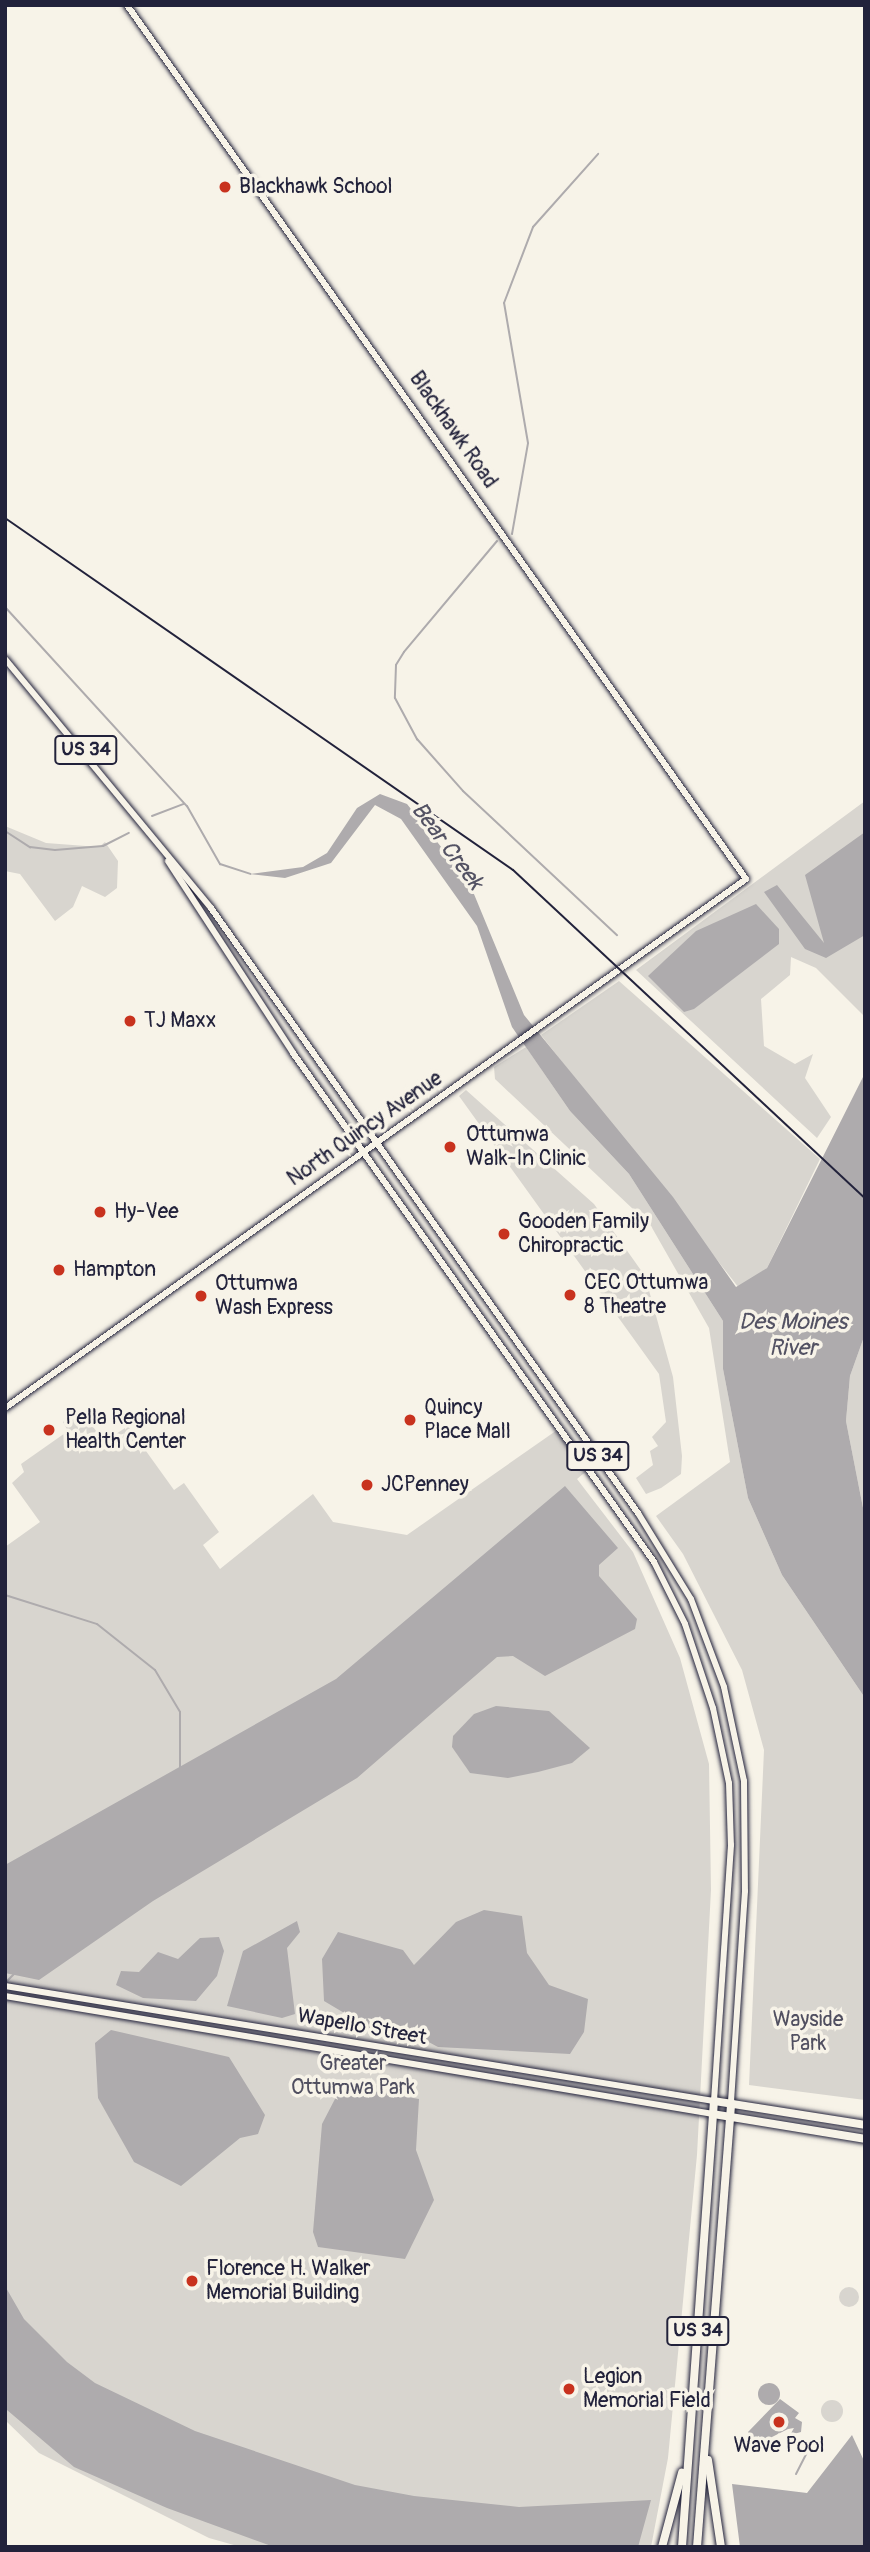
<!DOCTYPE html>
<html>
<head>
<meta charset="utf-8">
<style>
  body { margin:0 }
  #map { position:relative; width:870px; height:2552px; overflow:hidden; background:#f7f3e8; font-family:Pangolin,sans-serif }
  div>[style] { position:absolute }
  .green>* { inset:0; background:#d8d5cf }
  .round { border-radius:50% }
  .water>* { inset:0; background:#aeabad }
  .stream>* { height:2px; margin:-1px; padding:0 1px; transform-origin:1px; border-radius:1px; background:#aeabad }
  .roads { filter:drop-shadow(0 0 2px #22223b) drop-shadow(0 0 2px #22223b) }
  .secondary>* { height:6px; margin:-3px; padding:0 3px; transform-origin:3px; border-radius:3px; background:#f7f3e8 }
  .primary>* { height:6px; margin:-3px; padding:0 3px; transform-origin:3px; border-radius:3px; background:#f7f3e8 }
  .highway>* { height:8px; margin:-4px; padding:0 4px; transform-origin:4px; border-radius:4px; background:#f7f3e8 }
  .rail>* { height:2px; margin:-1px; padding:0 1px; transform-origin:1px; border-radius:1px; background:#22223b }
  .dots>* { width:19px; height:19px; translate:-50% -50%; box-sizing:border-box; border:4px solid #f7f3e8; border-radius:50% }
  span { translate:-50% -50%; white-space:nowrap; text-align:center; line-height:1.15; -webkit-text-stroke:7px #f7f3e8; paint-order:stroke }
  .shield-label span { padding:2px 5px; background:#f7f3e8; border:2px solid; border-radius:5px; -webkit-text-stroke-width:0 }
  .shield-label { font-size:19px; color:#22223b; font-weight:700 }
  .poi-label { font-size:21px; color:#22223b }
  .left { translate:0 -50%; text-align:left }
  .street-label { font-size:21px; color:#22223b }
  .park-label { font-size:21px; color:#504f60 }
  .water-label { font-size:23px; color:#535263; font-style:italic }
  .frame { position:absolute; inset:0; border:7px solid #22223b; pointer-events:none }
</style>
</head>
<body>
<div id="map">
  <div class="green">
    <div style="clip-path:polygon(865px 801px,865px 1017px,816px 968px,791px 957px,790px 975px,761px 999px,764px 1046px,795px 1064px,813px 1054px,805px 1078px,831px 1117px,817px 1138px,636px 970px)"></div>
    <div style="clip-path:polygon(5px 826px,46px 843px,99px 847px,105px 842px,118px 861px,117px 888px,105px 897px,82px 886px,73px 907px,55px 921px,20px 874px,5px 871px)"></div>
    <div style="clip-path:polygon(619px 981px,820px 1159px,767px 1268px,739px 1288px,541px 1035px)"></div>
    <div style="clip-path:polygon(526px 1047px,570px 1111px,629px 1174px,723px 1321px,723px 1369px,748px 1498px,782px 1575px,865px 1698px,865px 2100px,749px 2085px,764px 1750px,742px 1670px,683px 1554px,656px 1516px,730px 1462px,709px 1328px,651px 1226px,495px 1079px,494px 1067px)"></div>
    <div style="clip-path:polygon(466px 1090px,594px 1204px,645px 1276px,673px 1377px,682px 1456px,681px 1474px,661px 1488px,646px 1494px,636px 1478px,653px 1465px,650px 1451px,658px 1446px,652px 1437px,666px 1422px,659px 1374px,459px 1096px)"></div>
    <div style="clip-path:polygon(865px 1334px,865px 1518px,846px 1421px,850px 1376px)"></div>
    <div style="clip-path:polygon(81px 1410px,104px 1442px,128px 1426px,174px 1490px,184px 1483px,219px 1532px,203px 1545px,220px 1569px,313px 1494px,333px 1522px,407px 1535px,560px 1428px,589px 1469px,577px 1479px,633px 1552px,680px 1658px,709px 1764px,711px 1890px,697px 2155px,668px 2458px,651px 2547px,241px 2547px,209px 2538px,39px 2453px,5px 2420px,5px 1547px,40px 1522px,12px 1483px,24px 1472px,21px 1464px,68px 1431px,63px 1422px)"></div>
    <div class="round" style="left:839px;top:2287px;width:20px;height:20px"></div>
    <div class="round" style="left:821px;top:2400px;width:22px;height:22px"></div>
  </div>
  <div class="water">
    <div style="clip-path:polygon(380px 794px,407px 804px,469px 882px,524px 1015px,673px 1197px,736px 1287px,767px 1268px,865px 1073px,865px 1334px,850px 1376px,846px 1421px,865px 1518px,865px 1698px,782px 1575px,748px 1498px,723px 1369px,723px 1321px,629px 1174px,570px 1111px,512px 1027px,477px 926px,401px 819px,375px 805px,331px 863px,285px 878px,250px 874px,303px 867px,327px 853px,357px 808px)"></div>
    <div style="clip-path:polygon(865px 832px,865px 935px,826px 958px,805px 949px,764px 892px,777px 885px,824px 943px,805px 875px)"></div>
    <div style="clip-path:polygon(756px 904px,779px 929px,779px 944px,694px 1009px,684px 1012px,648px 976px,696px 931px)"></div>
    <div style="clip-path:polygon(565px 1486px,618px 1548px,599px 1565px,599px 1576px,637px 1619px,635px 1629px,545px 1676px,513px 1656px,497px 1657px,357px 1778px,153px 1901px,39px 1980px,5px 1973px,5px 1865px,336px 1679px)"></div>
    <div style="clip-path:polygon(496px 1706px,549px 1711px,590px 1748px,572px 1763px,538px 1772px,508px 1778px,470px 1773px,452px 1747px,453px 1736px,474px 1714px)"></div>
    <div style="clip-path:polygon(484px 1910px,522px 1916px,527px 1953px,549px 1985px,588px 1999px,584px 2032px,570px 2054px,438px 2047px,406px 2030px,373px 2030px,324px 2001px,322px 1959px,338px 1932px,403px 1950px,414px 1965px,456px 1922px)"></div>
    <div style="clip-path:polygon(297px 1921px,300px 1932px,287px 1948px,295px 2014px,282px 2018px,227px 2006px,243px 1951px)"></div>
    <div style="clip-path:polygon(219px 1937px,224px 1951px,217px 1976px,196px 2001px,143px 1998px,116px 1985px,121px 1971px,139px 1972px,158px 1952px,178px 1959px,200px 1938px)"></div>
    <div style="clip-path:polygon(111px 2030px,229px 2057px,265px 2115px,258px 2134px,240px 2138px,181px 2186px,134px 2162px,98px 2098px,95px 2043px)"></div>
    <div style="clip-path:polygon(360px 2089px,419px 2099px,416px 2150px,434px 2200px,405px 2259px,318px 2247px,313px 2232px,322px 2124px,336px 2097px)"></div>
    <div style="clip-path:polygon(5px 2286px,24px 2319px,67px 2362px,95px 2383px,195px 2431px,355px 2485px,414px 2496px,519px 2507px,651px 2500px,638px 2547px,274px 2547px,167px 2508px,74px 2467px,7px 2410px)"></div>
    <div class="round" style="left:758px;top:2383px;width:22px;height:22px"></div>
    <div style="clip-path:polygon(780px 2399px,799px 2413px,795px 2418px,802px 2422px,801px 2432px,790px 2435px,794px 2428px,788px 2429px,756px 2445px,748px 2432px)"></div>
    <div style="clip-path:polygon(852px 2435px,865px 2463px,865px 2547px,740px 2547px,732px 2484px,807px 2493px)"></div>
  </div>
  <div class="stream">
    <div style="left:512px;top:534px;width:92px;rotate:-80deg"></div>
    <div style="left:528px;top:443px;width:142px;rotate:-99.7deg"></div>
    <div style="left:504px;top:303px;width:81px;rotate:-69.1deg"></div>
    <div style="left:533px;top:227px;width:98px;rotate:-48.3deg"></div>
    <div style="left:497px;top:541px;width:145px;rotate:130deg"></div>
    <div style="left:404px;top:652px;width:15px;rotate:122deg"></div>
    <div style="left:396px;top:665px;width:33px;rotate:92deg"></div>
    <div style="left:395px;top:698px;width:47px;rotate:61.8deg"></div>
    <div style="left:417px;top:739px;width:69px;rotate:48.5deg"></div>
    <div style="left:463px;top:791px;width:211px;rotate:43.1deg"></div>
    <div style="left:5px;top:607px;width:270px;rotate:47.6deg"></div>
    <div style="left:187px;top:806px;width:67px;rotate:60.4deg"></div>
    <div style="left:220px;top:864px;width:32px;rotate:18deg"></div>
    <div style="left:152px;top:816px;width:34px;rotate:-21deg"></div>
    <div style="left:5px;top:831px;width:30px;rotate:33deg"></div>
    <div style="left:30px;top:847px;width:25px;rotate:7deg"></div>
    <div style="left:55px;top:850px;width:48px;rotate:-4.8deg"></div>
    <div style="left:103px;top:846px;width:29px;rotate:-27deg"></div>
    <div style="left:5px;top:1595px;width:96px;rotate:17.5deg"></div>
    <div style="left:97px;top:1624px;width:74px;rotate:38.4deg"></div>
    <div style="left:155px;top:1670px;width:49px;rotate:59.2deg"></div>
    <div style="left:180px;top:1712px;width:57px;rotate:90deg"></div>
    <div style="left:6px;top:1982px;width:11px;rotate:-45deg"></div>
    <div style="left:796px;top:2474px;width:36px;rotate:-63deg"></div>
  </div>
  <div class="roads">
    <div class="secondary">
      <div style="left:5px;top:1408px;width:910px;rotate:-35.52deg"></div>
      <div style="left:746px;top:879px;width:1071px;rotate:-125.31deg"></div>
      <div style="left:5px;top:1986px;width:718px;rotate:9.21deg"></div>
      <div style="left:5px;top:1996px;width:718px;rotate:9.46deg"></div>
    </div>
    <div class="primary">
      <div style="left:5px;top:659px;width:323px;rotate:50.4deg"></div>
      <div style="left:211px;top:908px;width:741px;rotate:54.79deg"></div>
      <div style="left:638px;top:1513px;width:101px;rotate:58.4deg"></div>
      <div style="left:691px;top:1599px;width:94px;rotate:69.4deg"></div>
      <div style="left:724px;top:1687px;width:96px;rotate:78deg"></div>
      <div style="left:744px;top:1781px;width:110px;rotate:89.5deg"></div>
      <div style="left:745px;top:1891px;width:212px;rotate:93.8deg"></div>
      <div style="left:168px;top:861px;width:229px;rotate:56.9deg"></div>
      <div style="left:293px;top:1053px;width:624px;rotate:54.65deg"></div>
      <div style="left:654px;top:1562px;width:69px;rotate:63.4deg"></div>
      <div style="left:685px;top:1624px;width:89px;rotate:71.6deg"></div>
      <div style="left:713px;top:1708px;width:77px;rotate:78deg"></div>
      <div style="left:729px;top:1783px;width:62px;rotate:88.2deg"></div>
      <div style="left:731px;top:1845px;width:257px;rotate:93.8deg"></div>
    </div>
    <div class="highway">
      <div style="left:713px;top:2114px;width:154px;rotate:9.3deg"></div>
      <div style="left:708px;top:2460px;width:88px;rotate:81.5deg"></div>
      <div style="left:662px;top:2547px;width:77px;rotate:-74.9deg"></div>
      <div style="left:682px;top:2547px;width:447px;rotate:-85.9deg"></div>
      <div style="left:714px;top:2101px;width:153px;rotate:9deg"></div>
      <div style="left:697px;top:2547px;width:445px;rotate:-85.6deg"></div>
    </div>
  </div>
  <div class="rail">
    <div style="left:5px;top:518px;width:618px;rotate:34.72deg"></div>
    <div style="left:513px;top:870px;width:481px;rotate:43deg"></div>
  </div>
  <div class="dots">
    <div style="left:225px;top:187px;background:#c8321e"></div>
    <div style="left:130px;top:1021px;background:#c8321e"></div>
    <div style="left:450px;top:1147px;background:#c8321e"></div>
    <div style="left:100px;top:1212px;background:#c8321e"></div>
    <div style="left:504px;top:1234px;background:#c8321e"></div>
    <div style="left:59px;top:1270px;background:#c8321e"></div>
    <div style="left:570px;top:1295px;background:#c8321e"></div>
    <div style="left:201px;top:1296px;background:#c8321e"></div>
    <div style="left:410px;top:1420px;background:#c8321e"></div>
    <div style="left:49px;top:1430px;background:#c8321e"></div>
    <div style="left:367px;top:1485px;background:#c8321e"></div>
    <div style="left:192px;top:2281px;background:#c8321e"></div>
    <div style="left:569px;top:2389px;background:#c8321e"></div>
    <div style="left:779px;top:2422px;background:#c8321e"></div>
  </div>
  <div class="shield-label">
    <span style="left:86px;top:750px">US 34</span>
    <span style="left:598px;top:1456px">US 34</span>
    <span style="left:698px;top:2331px">US 34</span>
  </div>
  <div class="poi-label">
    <span class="left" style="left:239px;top:187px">Blackhawk School</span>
    <span class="left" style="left:144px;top:1021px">TJ Maxx</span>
    <span class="left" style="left:466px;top:1147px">Ottumwa<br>Walk-In Clinic</span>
    <span class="left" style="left:114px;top:1212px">Hy-Vee</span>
    <span class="left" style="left:518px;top:1234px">Gooden Family<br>Chiropractic</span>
    <span class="left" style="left:73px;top:1270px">Hampton</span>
    <span class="left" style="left:584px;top:1295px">CEC Ottumwa<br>8 Theatre</span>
    <span class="left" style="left:215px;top:1296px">Ottumwa<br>Wash Express</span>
    <span class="left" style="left:424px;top:1420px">Quincy<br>Place Mall</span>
    <span class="left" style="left:65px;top:1430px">Pella Regional<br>Health Center</span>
    <span class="left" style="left:381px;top:1485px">JCPenney</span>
    <span class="left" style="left:206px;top:2281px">Florence H. Walker<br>Memorial Building</span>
    <span class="left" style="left:583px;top:2389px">Legion<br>Memorial Field</span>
    <span style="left:779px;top:2446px">Wave Pool</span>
  </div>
  <div class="street-label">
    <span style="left:453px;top:430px;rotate:55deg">Blackhawk Road</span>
    <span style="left:365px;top:1129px;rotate:-35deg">North Quincy Avenue</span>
    <span style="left:362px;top:2027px;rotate:10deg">Wapello Street</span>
  </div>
  <div class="park-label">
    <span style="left:808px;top:2032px">Wayside<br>Park</span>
    <span style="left:353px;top:2076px">Greater<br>Ottumwa Park</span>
  </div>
  <div class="water-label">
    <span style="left:447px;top:846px;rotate:53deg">Bear Creek</span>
    <span style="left:793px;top:1335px">Des Moines<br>River</span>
  </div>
  <div class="frame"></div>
</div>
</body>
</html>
